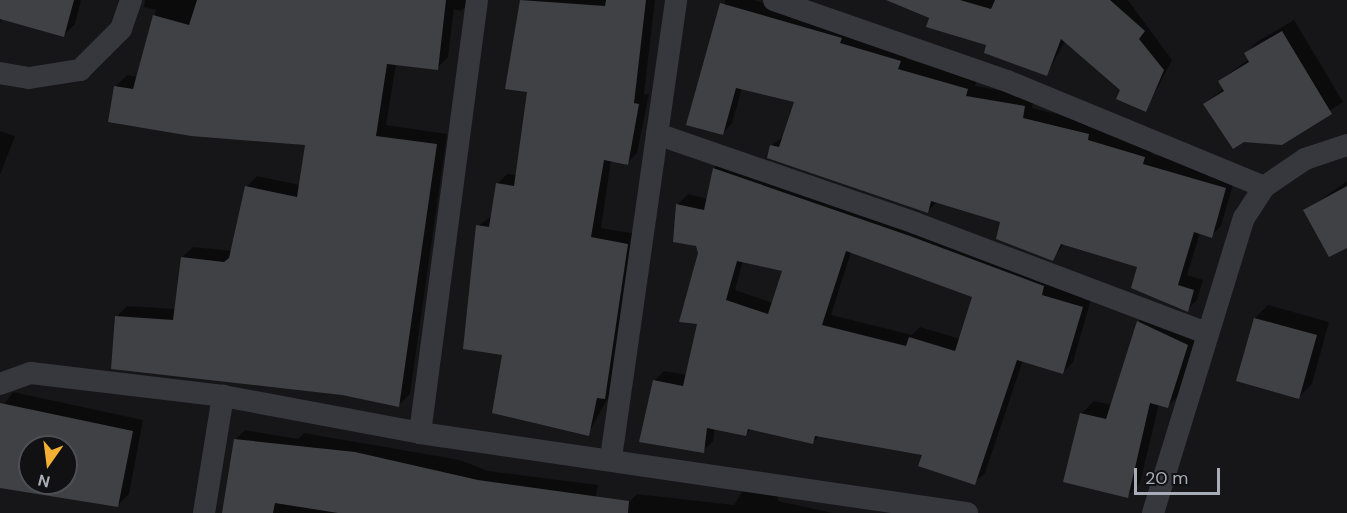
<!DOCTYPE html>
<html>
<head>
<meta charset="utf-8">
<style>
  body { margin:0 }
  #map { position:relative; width:1347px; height:513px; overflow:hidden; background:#161618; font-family:"DM Sans",sans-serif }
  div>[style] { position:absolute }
  .shadow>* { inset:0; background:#0007 }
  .building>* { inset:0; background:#404145 }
  .street>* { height:22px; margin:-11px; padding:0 11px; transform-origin:11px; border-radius:11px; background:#37383d }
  span { translate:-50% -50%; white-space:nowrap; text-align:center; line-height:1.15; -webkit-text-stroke:5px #111113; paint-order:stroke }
  .north { position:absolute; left:18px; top:435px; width:60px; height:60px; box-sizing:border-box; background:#111113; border:2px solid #4d4f55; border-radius:50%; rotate:194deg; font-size:16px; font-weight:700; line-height:24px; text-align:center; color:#a8adb8 }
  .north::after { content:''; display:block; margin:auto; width:21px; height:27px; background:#f2b134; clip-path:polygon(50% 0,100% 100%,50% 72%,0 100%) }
  .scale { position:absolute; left:1134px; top:468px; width:86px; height:27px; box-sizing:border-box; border:3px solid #a8adb8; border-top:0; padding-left:8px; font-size:18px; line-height:21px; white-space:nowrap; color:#a8adb8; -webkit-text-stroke:4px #111113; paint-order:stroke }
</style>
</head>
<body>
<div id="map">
  <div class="shadow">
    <div style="clip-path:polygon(0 0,81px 0,75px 24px,64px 35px,2px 18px,0 23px)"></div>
    <div style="clip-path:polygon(145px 0,472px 0,461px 11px,454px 9px,448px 57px,437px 68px,396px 64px,386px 125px,447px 134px,410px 394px,399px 405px,116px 317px,127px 306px,176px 309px,182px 257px,193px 247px,232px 251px,246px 187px,257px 176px,300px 185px,306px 143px,116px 86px,127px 75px,138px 77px,156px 10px,144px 7px)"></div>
    <div style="clip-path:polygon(521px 0,655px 0,644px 94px,649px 94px,637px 153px,627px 163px,611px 160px,601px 228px,637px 234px,614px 387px,588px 434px,534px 423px,504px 353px,478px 226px,492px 216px,497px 184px,507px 174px,517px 175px,528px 91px,506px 87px)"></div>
    <div style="clip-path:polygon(725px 0,754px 0,851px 28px,910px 51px,907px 59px,977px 80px,975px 86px,1034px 96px,1032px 108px,1098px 124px,1155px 147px,1152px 154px,1235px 178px,1221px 226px,1211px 236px,1200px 233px,1187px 275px,1203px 280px,1197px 300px,1187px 310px,1139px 266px,1065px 243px,1052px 259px,1002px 221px,937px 202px,927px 212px,772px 145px,784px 136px,796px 101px,742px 88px,732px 123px,722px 134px)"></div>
    <div style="clip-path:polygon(889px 0,1128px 0,1172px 60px,1146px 110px,1065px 41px,1047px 74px)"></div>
    <div style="clip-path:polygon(1294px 20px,1343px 102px,1282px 143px,1205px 104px,1224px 88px,1219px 81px,1249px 59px,1245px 54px,1257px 42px)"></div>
    <div style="clip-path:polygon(0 131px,15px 136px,0 175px)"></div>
    <div style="clip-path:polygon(evenodd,724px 158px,1092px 296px,1073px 362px,1063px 372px,1023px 360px,985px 473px,974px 483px,924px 453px,819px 436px,813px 442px,751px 429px,746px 434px,715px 428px,713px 441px,703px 451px,654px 381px,664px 371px,687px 375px,699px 322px,700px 253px,678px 204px,688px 194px,708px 199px,714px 168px,724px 158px,851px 252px,974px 296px,960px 339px,920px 327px,912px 335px,831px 315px,851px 252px,724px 158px,743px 261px,784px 270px,773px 303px,735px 290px,743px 261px)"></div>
    <div style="clip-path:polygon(1347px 181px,1347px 246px,1305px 211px)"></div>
    <div style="clip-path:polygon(1268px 305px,1329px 322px,1312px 384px,1299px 397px,1255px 318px)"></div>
    <div style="clip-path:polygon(1151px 309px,1200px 332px,1180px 394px,1167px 407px,1159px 404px,1140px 483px,1127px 496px,1081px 414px,1094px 401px,1113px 405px,1138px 322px)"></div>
    <div style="clip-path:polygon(evenodd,13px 392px,143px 420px,129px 494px,117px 506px,0 482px,0 410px,13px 392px,30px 447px,66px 447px,66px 483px,30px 483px,30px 447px)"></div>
    <div style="clip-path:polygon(245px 430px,298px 439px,304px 433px,460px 460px,488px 471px,598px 485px,594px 507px,627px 504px,637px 494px,734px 505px,746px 486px,779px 491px,778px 501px,833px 513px,224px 513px,235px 440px)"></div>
  </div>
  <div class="building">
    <div style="clip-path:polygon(0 0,74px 0,64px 37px,0 19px)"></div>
    <div style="clip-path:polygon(197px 0,446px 0,438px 70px,387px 64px,376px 136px,437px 144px,399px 407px,342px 395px,111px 369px,115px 316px,173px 320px,181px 257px,224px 262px,229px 258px,245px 186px,297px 197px,305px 145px,191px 136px,108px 122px,114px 86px,133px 89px,153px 15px,189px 25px)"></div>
    <div style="clip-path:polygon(520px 0,605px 6px,606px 0,646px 0,634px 103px,639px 104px,628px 165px,604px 160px,591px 237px,628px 244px,605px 399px,597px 398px,589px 436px,492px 413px,502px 355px,463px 349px,476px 225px,489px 227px,496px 183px,514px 186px,527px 92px,505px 89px)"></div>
    <div style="clip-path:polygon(886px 0,960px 0,991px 9px,995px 0,1110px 0,1145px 31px,1139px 39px,1164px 70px,1146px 112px,1116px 99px,1120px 90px,1061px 39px,1047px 76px,984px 53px,986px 45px,926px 27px,929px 18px)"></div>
    <div style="clip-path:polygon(720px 3px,842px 38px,840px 43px,901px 61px,898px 69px,968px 89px,966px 96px,1025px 106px,1023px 118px,1089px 134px,1088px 140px,1145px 157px,1143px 164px,1226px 188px,1212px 238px,1194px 232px,1178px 285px,1194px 290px,1188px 312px,1131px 288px,1137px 267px,1061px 244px,1053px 261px,996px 239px,1000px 222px,931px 201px,928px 213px,767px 158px,770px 145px,779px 147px,794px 102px,736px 88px,723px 135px,686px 125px)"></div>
    <div style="clip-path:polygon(1282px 31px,1332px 114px,1282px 145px,1244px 142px,1233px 149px,1203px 104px,1224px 91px,1218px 81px,1249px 62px,1244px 53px)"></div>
    <div style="clip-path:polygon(evenodd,713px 168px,910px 236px,1044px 286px,1042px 295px,1083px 307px,1063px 374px,1017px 360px,975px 485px,918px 466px,922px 455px,815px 436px,813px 444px,748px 429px,746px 436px,707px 428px,704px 453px,639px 442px,653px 380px,683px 386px,697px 324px,679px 322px,698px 253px,696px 246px,673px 242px,676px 204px,704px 210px,713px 168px,846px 251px,972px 297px,955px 351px,909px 337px,906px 346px,822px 325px,846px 251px,713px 168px,737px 261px,782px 271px,768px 314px,726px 300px,737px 261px)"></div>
    <div style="clip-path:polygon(1347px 186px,1347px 248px,1329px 257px,1303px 210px)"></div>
    <div style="clip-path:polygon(1254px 318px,1317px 335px,1299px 399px,1236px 381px)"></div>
    <div style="clip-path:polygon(1137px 321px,1188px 345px,1168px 408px,1150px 403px,1128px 498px,1063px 482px,1080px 413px,1106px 419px)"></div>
    <div style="clip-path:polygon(evenodd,0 403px,133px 431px,118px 507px,0 488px,0 403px,30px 447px,66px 447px,66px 483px,30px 483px,30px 447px)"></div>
    <div style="clip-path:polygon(234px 439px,355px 452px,478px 480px,629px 501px,628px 513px,338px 513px,275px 503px,273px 513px,222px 513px)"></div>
  </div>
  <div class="street">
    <div style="left:774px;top:0;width:247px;rotate:19.2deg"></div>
    <div style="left:1007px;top:81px;width:278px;rotate:22.4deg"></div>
    <div style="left:0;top:73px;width:29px;rotate:10deg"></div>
    <div style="left:29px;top:78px;width:52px;rotate:-8.9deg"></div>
    <div style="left:80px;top:70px;width:58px;rotate:-45deg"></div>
    <div style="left:121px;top:29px;width:31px;rotate:-71deg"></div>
    <div style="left:657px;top:134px;width:273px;rotate:19deg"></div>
    <div style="left:915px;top:223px;width:313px;rotate:20.7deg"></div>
    <div style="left:0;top:384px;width:33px;rotate:-20deg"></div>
    <div style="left:31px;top:373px;width:193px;rotate:6.8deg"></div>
    <div style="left:223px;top:396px;width:200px;rotate:10.6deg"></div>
    <div style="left:420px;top:433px;width:553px;rotate:8.32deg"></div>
    <div style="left:420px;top:433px;width:437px;rotate:-82.5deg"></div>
    <div style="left:611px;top:458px;width:463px;rotate:-81.9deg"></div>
    <div style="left:204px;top:513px;width:119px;rotate:-80.8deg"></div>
    <div style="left:1153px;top:513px;width:309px;rotate:-72.9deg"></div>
    <div style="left:1244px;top:218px;width:37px;rotate:-57deg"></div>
    <div style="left:1264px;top:187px;width:50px;rotate:-34.3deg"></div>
    <div style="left:1305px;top:159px;width:44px;rotate:-18.4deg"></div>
  </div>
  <div class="north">N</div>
  <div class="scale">20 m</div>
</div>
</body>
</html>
